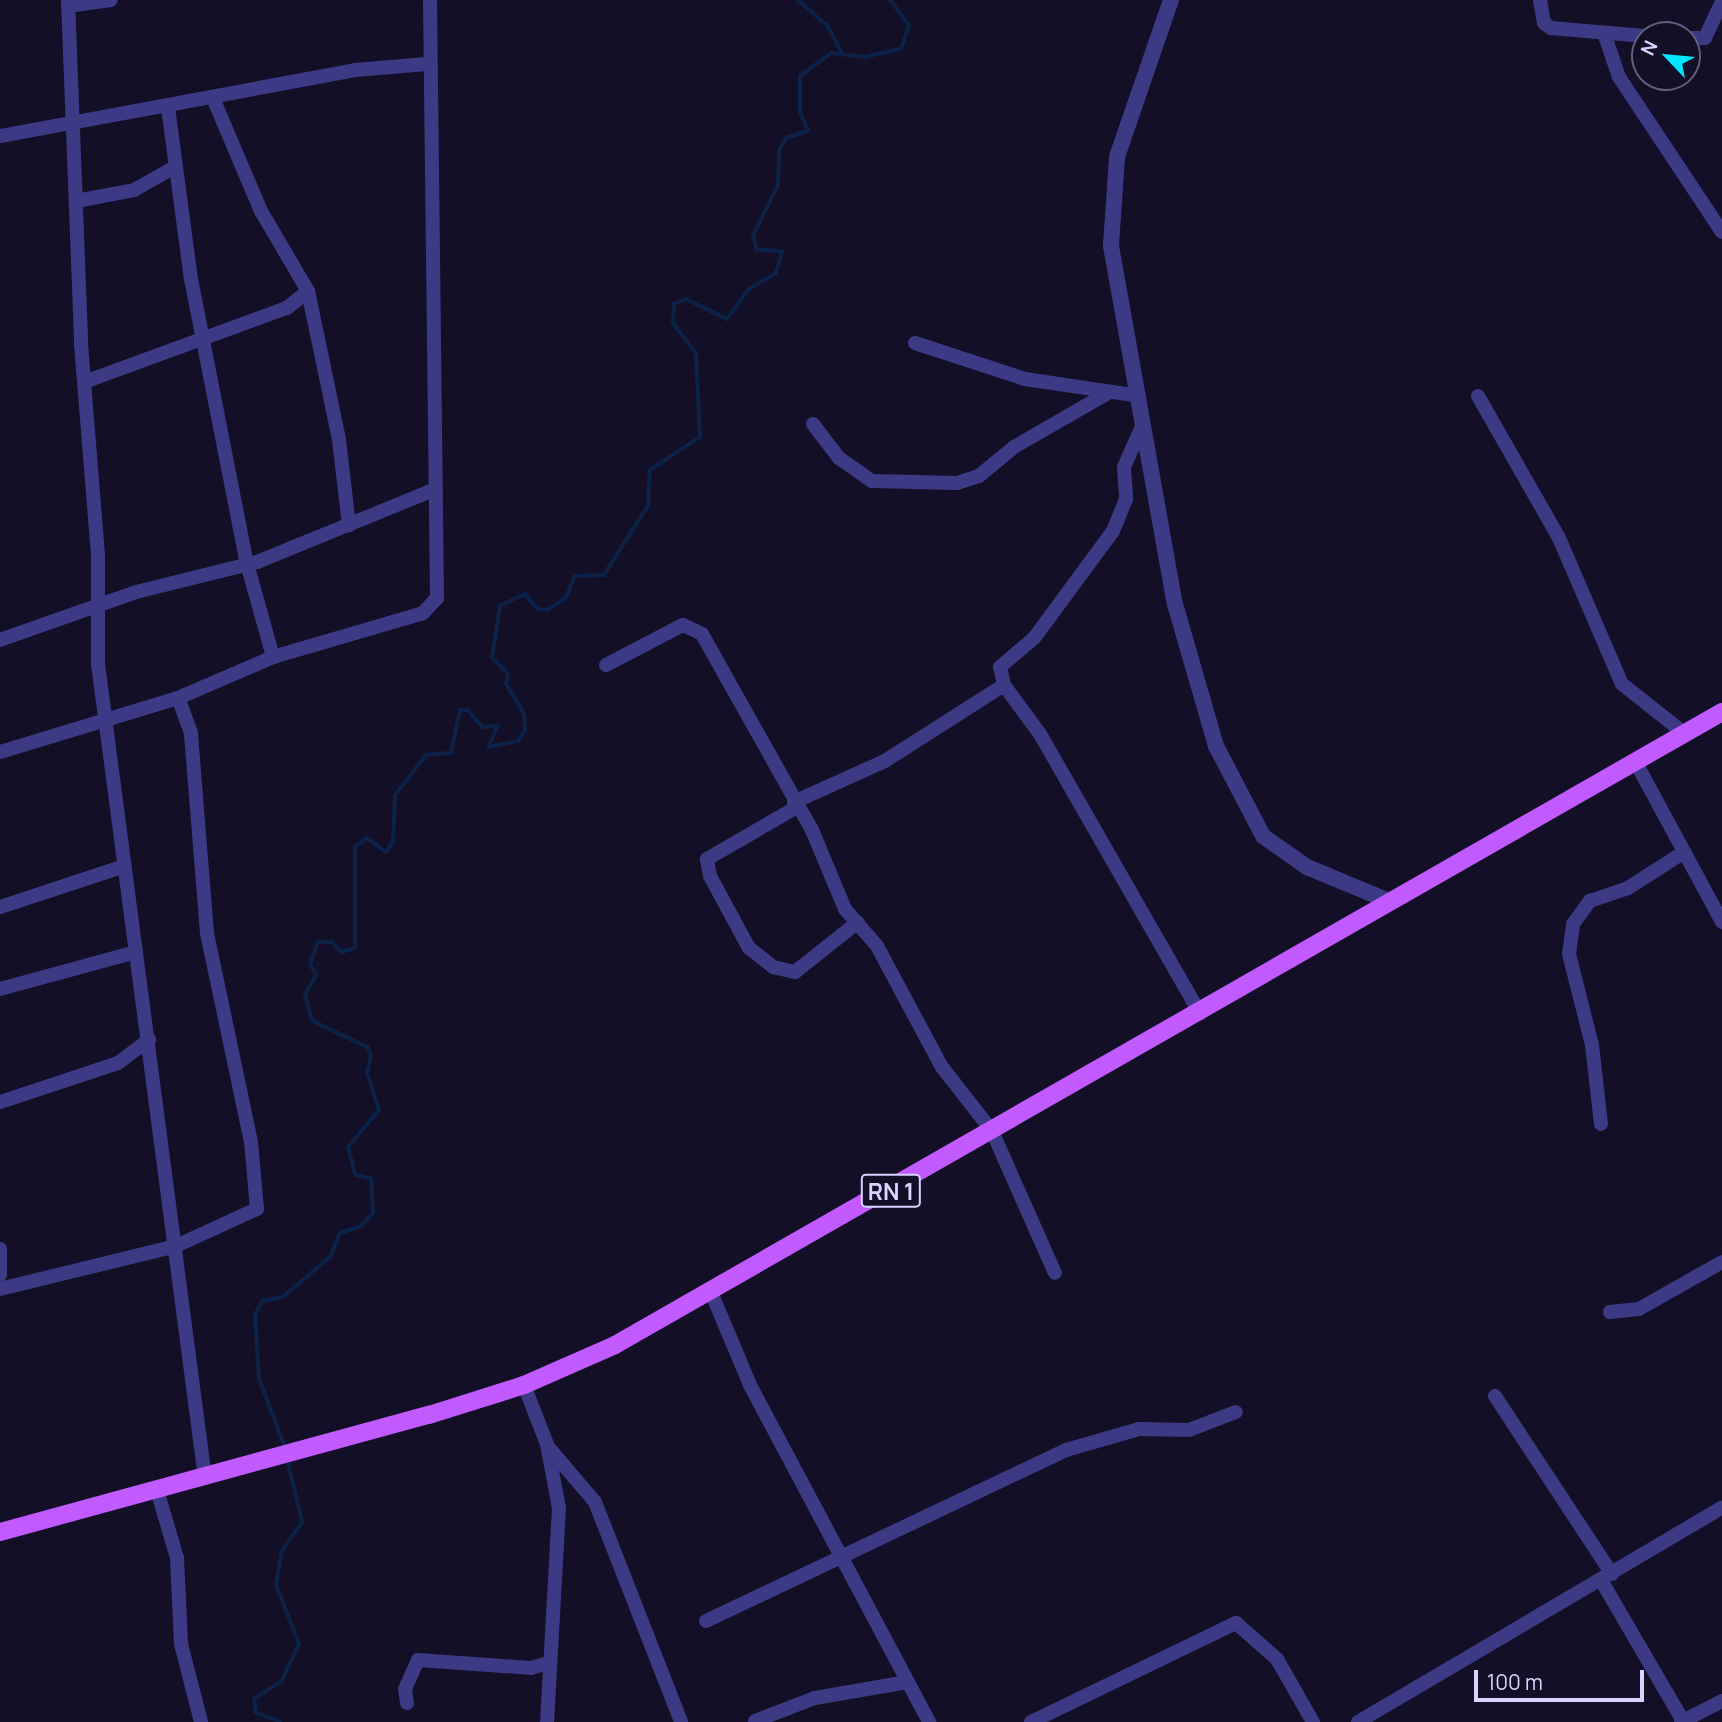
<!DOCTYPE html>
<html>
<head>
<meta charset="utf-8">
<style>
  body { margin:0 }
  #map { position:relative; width:1722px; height:1722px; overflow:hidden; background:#130f26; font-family:Manrope,sans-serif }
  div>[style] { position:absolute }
  .stream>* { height:3.5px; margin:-1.75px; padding:0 1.75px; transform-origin:1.75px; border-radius:1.75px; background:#0c2248 }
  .minor>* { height:14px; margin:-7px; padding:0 7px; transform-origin:7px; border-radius:7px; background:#3d3a85 }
  .tertiary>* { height:16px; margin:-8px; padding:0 8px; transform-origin:8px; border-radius:8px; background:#3d3a85 }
  .primary>* { height:18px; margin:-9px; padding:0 9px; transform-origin:9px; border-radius:9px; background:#c25bff }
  span { translate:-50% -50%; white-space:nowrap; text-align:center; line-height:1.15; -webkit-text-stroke:5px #130f26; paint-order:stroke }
  .shield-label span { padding:2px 5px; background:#130f26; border:2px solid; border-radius:5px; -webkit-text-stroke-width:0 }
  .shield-label { font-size:23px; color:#d9d4ff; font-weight:700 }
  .north { position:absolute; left:1631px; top:21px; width:70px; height:70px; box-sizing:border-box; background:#130f26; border:2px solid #625e7d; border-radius:50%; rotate:296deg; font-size:19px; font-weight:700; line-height:28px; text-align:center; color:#d9d4ff }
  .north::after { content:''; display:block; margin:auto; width:24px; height:32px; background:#00e5ff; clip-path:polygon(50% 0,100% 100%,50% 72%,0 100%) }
  .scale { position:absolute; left:1474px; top:1670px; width:170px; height:32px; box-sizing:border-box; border:4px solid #d9d4ff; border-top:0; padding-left:9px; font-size:21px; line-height:24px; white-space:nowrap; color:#d9d4ff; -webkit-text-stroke:5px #130f26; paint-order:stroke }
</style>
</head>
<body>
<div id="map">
  <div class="stream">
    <div style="left:798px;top:0;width:40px;rotate:41deg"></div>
    <div style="left:828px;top:26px;width:30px;rotate:62deg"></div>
    <div style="left:285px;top:1448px;width:74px;rotate:-110.6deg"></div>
    <div style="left:259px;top:1379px;width:64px;rotate:-93.6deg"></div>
    <div style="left:255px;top:1315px;width:16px;rotate:-63deg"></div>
    <div style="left:262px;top:1301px;width:21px;rotate:-11deg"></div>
    <div style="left:283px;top:1297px;width:63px;rotate:-40.5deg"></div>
    <div style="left:331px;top:1256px;width:25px;rotate:-69deg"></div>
    <div style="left:340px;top:1233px;width:22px;rotate:-18deg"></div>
    <div style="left:361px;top:1226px;width:18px;rotate:-47deg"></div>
    <div style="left:373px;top:1213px;width:34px;rotate:-93deg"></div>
    <div style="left:371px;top:1179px;width:16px;rotate:-166deg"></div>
    <div style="left:355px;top:1175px;width:29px;rotate:-104deg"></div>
    <div style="left:348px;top:1147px;width:48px;rotate:-50deg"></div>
    <div style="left:379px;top:1110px;width:39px;rotate:-108deg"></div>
    <div style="left:367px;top:1073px;width:17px;rotate:-77deg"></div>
    <div style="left:371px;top:1056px;width:9px;rotate:-111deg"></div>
    <div style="left:368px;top:1048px;width:62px;rotate:-154.3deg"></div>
    <div style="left:312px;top:1021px;width:27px;rotate:-105deg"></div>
    <div style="left:305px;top:995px;width:23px;rotate:-61deg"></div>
    <div style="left:316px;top:975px;width:13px;rotate:-119deg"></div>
    <div style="left:310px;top:964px;width:23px;rotate:-70deg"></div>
    <div style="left:318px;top:942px;width:14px"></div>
    <div style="left:332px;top:942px;width:14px;rotate:45deg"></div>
    <div style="left:342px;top:952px;width:14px;rotate:-17deg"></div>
    <div style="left:355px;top:948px;width:101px;rotate:-90deg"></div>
    <div style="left:355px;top:847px;width:15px;rotate:-37deg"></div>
    <div style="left:367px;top:838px;width:24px;rotate:36deg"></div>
    <div style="left:386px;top:852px;width:12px;rotate:-55deg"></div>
    <div style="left:393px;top:842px;width:47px;rotate:-87.6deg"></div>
    <div style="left:395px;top:795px;width:51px;rotate:-52.2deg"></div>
    <div style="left:426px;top:755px;width:25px;rotate:-5deg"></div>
    <div style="left:451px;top:753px;width:44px;rotate:-78.2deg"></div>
    <div style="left:460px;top:710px;width:8px"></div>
    <div style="left:468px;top:710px;width:23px;rotate:49deg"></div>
    <div style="left:483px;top:727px;width:15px;rotate:-4deg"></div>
    <div style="left:498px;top:726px;width:23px;rotate:113deg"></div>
    <div style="left:489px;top:747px;width:30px;rotate:-12deg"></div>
    <div style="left:518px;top:741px;width:12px;rotate:-55deg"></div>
    <div style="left:525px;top:731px;width:17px;rotate:-93deg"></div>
    <div style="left:524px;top:714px;width:35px;rotate:-121deg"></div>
    <div style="left:506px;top:684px;width:10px;rotate:-79deg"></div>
    <div style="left:508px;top:674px;width:23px;rotate:-135deg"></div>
    <div style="left:492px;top:658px;width:53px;rotate:-81.3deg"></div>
    <div style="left:500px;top:606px;width:28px;rotate:-26deg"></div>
    <div style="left:525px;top:594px;width:20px;rotate:49deg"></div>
    <div style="left:538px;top:609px;width:10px;rotate:6deg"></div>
    <div style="left:548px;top:610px;width:22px;rotate:-34deg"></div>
    <div style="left:566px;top:598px;width:24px;rotate:-68deg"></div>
    <div style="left:575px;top:576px;width:29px;rotate:-2deg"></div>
    <div style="left:604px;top:575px;width:82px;rotate:-57.5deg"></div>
    <div style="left:648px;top:506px;width:36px;rotate:-87deg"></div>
    <div style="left:650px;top:470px;width:60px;rotate:-33.4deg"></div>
    <div style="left:700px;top:437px;width:83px;rotate:-92.8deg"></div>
    <div style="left:696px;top:354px;width:39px;rotate:-127deg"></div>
    <div style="left:673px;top:323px;width:19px;rotate:-87deg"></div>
    <div style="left:674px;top:304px;width:13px;rotate:-23deg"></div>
    <div style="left:686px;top:299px;width:46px;rotate:26deg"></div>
    <div style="left:727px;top:319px;width:36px;rotate:-54deg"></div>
    <div style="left:748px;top:290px;width:33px;rotate:-31deg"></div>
    <div style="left:776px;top:273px;width:22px;rotate:-74deg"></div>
    <div style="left:782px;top:252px;width:25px;rotate:-175deg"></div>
    <div style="left:757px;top:250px;width:15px;rotate:-106deg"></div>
    <div style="left:753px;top:236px;width:57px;rotate:-63.9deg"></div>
    <div style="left:778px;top:185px;width:35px;rotate:-88deg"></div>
    <div style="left:779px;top:150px;width:14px;rotate:-60deg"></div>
    <div style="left:786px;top:138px;width:23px;rotate:-18deg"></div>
    <div style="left:808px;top:131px;width:21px;rotate:-113deg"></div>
    <div style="left:800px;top:112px;width:36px;rotate:-90deg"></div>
    <div style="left:800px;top:76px;width:39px;rotate:-36deg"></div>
    <div style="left:832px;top:53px;width:33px;rotate:7deg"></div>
    <div style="left:865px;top:57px;width:37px;rotate:-13deg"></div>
    <div style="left:901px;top:49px;width:24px;rotate:-71deg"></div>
    <div style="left:909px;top:26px;width:32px;rotate:-126deg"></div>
    <div style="left:280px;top:1722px;width:26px;rotate:-159deg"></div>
    <div style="left:256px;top:1713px;width:14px;rotate:-98deg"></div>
    <div style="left:254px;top:1699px;width:33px;rotate:-33deg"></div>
    <div style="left:282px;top:1681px;width:41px;rotate:-65.3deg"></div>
    <div style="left:299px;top:1644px;width:63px;rotate:-111.3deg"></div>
    <div style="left:276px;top:1585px;width:35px;rotate:-80deg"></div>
    <div style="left:282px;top:1551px;width:35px;rotate:-55deg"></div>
    <div style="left:302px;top:1522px;width:61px;rotate:-103.3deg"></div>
  </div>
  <div class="minor">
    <div style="left:68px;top:0;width:344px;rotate:87.8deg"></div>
    <div style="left:81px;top:344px;width:214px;rotate:85.4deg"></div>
    <div style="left:98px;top:557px;width:107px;rotate:90deg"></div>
    <div style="left:98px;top:664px;width:821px;rotate:82.51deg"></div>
    <div style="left:1540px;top:0;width:23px;rotate:80deg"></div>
    <div style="left:1544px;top:23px;width:9px;rotate:36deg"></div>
    <div style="left:1551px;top:28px;width:94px;rotate:4.9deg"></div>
    <div style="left:68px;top:6px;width:43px;rotate:-7.9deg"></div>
    <div style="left:1604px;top:33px;width:46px;rotate:71.2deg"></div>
    <div style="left:1619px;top:77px;width:186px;rotate:56.4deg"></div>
    <div style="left:1687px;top:38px;width:18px"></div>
    <div style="left:1705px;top:38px;width:40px;rotate:-65deg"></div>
    <div style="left:213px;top:98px;width:123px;rotate:67deg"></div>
    <div style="left:261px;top:211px;width:93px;rotate:59.6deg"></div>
    <div style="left:308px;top:291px;width:152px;rotate:78.2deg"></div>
    <div style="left:339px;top:440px;width:86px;rotate:83.3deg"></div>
    <div style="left:168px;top:107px;width:174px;rotate:82.4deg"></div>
    <div style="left:191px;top:279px;width:286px;rotate:78.9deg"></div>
    <div style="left:246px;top:560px;width:101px;rotate:74.4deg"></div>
    <div style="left:0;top:136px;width:361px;rotate:-10.5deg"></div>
    <div style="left:355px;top:70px;width:72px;rotate:-4.8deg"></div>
    <div style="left:76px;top:201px;width:59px;rotate:-10.7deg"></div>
    <div style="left:134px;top:190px;width:47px;rotate:-29.3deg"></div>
    <div style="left:915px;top:343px;width:116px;rotate:18.1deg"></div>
    <div style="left:1025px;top:379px;width:110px;rotate:8.4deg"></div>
    <div style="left:87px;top:381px;width:213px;rotate:-20.1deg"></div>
    <div style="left:287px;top:308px;width:27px;rotate:-39deg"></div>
    <div style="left:1478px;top:396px;width:163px;rotate:60.3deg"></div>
    <div style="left:1559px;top:538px;width:159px;rotate:66.7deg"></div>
    <div style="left:1622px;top:684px;width:79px;rotate:38.3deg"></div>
    <div style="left:813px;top:424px;width:43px;rotate:52.6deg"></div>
    <div style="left:839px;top:458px;width:40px;rotate:34.9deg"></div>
    <div style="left:872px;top:481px;width:85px;rotate:1.3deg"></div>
    <div style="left:957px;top:483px;width:23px;rotate:-18deg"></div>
    <div style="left:979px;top:476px;width:45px;rotate:-39.6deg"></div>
    <div style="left:1014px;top:447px;width:108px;rotate:-29.9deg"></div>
    <div style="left:1140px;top:431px;width:39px;rotate:114deg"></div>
    <div style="left:1124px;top:467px;width:32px;rotate:86deg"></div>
    <div style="left:1126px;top:499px;width:35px;rotate:112deg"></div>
    <div style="left:1113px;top:531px;width:133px;rotate:126.4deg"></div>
    <div style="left:1034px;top:638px;width:45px;rotate:139.5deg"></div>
    <div style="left:1000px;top:667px;width:18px;rotate:77deg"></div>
    <div style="left:1004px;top:685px;width:61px;rotate:53.7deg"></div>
    <div style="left:1040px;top:734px;width:322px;rotate:60.2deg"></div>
    <div style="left:0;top:640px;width:144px;rotate:-19.4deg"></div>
    <div style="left:136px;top:592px;width:125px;rotate:-13.9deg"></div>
    <div style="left:257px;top:562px;width:193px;rotate:-22.2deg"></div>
    <div style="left:606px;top:665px;width:87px;rotate:-27.5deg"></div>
    <div style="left:683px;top:625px;width:21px;rotate:25deg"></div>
    <div style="left:702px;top:634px;width:225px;rotate:60.7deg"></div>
    <div style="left:812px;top:830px;width:86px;rotate:67.3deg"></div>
    <div style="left:845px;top:909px;width:49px;rotate:49.1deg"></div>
    <div style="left:877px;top:946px;width:137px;rotate:61.8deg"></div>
    <div style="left:942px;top:1067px;width:81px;rotate:52deg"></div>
    <div style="left:992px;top:1131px;width:155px;rotate:66.1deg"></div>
    <div style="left:0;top:752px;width:186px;rotate:-16.9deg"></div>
    <div style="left:178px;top:698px;width:103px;rotate:-23.3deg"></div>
    <div style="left:273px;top:657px;width:156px;rotate:-16.3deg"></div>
    <div style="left:423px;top:613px;width:21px;rotate:-47deg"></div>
    <div style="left:437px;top:598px;width:598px;rotate:-90.67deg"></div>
    <div style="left:1635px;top:761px;width:183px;rotate:61.6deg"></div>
    <div style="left:794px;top:802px;width:100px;rotate:-24.3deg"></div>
    <div style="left:885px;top:761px;width:141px;rotate:-32.6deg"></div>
    <div style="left:797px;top:807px;width:104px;rotate:150deg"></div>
    <div style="left:707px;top:859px;width:17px;rotate:80deg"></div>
    <div style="left:710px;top:876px;width:82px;rotate:61.6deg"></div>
    <div style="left:749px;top:948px;width:31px;rotate:38deg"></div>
    <div style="left:773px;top:967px;width:23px;rotate:13deg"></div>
    <div style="left:795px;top:972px;width:80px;rotate:-38.4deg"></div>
    <div style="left:0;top:907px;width:128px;rotate:-18.2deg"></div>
    <div style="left:0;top:989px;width:141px;rotate:-15.2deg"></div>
    <div style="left:0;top:1102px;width:124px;rotate:-18.3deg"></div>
    <div style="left:118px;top:1063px;width:39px;rotate:-37deg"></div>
    <div style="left:1601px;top:1124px;width:80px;rotate:-96.5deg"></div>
    <div style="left:1592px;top:1045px;width:94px;rotate:-104.2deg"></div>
    <div style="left:1569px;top:954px;width:30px;rotate:-82deg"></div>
    <div style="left:1573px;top:924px;width:29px;rotate:-54deg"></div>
    <div style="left:1590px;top:901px;width:40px;rotate:-18.9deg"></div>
    <div style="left:1628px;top:888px;width:67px;rotate:-32.7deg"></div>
    <div style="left:0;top:1249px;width:26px;rotate:90deg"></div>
    <div style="left:0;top:1289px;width:181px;rotate:-13.7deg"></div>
    <div style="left:176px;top:1246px;width:89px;rotate:-24.6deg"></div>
    <div style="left:257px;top:1209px;width:67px;rotate:-95.1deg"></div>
    <div style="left:251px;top:1142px;width:214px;rotate:-101.9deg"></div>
    <div style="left:207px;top:933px;width:201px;rotate:-94.6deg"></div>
    <div style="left:191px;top:733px;width:37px;rotate:-110deg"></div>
    <div style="left:711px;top:1292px;width:101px;rotate:67.2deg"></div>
    <div style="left:750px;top:1385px;width:382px;rotate:62deg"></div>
    <div style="left:1610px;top:1312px;width:29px;rotate:-6deg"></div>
    <div style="left:1639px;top:1309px;width:95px;rotate:-29.5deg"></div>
    <div style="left:524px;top:1385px;width:63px;rotate:68.7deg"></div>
    <div style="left:547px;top:1444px;width:65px;rotate:79.4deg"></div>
    <div style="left:559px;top:1508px;width:214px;rotate:93.2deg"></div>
    <div style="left:1495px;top:1396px;width:213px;rotate:56.7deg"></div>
    <div style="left:549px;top:1448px;width:71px;rotate:49.6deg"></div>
    <div style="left:595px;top:1502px;width:236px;rotate:68.6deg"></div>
    <div style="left:157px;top:1490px;width:71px;rotate:73.6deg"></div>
    <div style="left:177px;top:1558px;width:86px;rotate:87.3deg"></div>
    <div style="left:181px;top:1644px;width:81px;rotate:75.6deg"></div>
    <div style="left:1601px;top:1580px;width:163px;rotate:59.8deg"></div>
    <div style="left:706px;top:1621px;width:399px;rotate:-25.4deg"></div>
    <div style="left:1066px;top:1450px;width:76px;rotate:-16deg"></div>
    <div style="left:1139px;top:1429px;width:50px;rotate:1.1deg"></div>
    <div style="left:1189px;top:1430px;width:50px;rotate:-21deg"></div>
    <div style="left:407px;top:1703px;width:14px;rotate:-98deg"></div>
    <div style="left:405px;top:1689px;width:32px;rotate:-66deg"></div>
    <div style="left:418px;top:1660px;width:113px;rotate:4deg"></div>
    <div style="left:531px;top:1668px;width:18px;rotate:-16deg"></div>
    <div style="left:755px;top:1721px;width:64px;rotate:-21deg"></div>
    <div style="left:815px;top:1698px;width:94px;rotate:-9.8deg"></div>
    <div style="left:1031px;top:1722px;width:228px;rotate:-25.8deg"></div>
    <div style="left:1236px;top:1623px;width:55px;rotate:41.3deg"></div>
    <div style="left:1277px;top:1659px;width:73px;rotate:60.3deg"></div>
    <div style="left:1358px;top:1722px;width:422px;rotate:-30.5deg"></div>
    <div style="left:1681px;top:1722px;width:46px;rotate:-27.1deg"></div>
  </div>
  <div class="tertiary">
    <div style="left:1171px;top:0;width:166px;rotate:109deg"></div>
    <div style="left:1117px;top:157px;width:89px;rotate:93.9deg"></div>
    <div style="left:1111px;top:246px;width:364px;rotate:79.9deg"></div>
    <div style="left:1175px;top:604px;width:148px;rotate:73.9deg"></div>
    <div style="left:1216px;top:746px;width:102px;rotate:62.4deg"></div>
    <div style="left:1263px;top:836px;width:54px;rotate:35.2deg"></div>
    <div style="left:1307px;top:867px;width:91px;rotate:22.6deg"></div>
  </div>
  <div class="primary">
    <div style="left:0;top:1532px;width:445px;rotate:-15.3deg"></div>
    <div style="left:429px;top:1415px;width:100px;rotate:-17.5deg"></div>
    <div style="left:524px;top:1385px;width:99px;rotate:-23.7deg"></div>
    <div style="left:615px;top:1345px;width:1275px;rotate:-29.76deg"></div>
  </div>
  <div class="shield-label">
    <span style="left:891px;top:1191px">RN 1</span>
  </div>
  <div class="north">N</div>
  <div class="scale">100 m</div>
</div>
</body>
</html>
